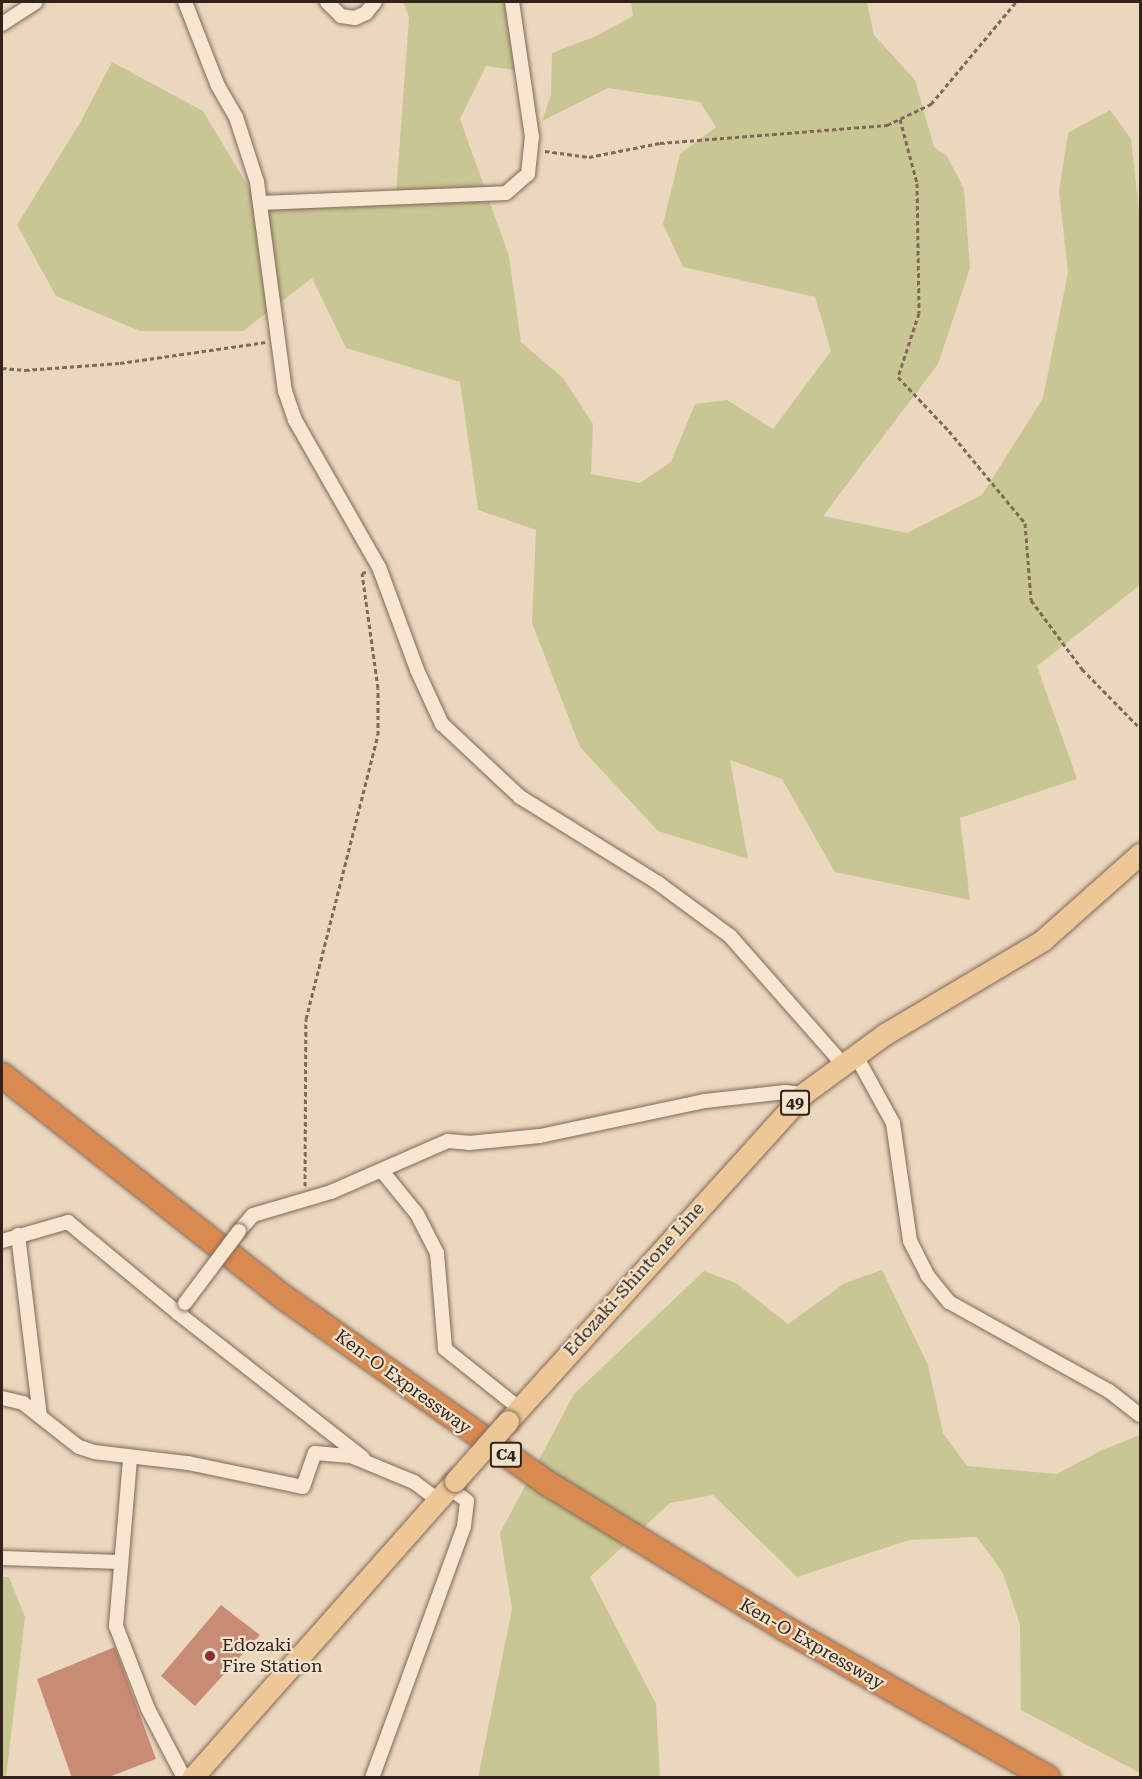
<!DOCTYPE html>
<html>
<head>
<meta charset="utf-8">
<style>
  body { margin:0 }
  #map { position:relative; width:1142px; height:1779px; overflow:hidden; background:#ebd7be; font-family:"Roboto Serif",serif }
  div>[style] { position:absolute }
  .green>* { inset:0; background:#c8c793 }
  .building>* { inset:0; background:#c88c75 }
  .path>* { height:3px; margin-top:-1.5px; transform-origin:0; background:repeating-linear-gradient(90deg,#826858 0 4.5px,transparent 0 7.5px) }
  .roads { filter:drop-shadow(0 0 2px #826858) drop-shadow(0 0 2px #826858) }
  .street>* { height:14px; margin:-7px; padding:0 7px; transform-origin:7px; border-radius:7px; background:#f7e6d0 }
  .primary>* { height:21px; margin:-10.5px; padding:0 10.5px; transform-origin:10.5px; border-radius:10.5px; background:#eec796 }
  .highway>* { height:24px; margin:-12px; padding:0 12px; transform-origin:12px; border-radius:12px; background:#d98a50 }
  .bridges { filter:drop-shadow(0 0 2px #826858) drop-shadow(0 0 2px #826858) }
  .street-bridge>* { height:14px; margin:-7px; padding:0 7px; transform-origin:7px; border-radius:7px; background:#f7e6d0 }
  .primary-bridge>* { height:21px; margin:-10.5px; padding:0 10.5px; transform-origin:10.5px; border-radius:10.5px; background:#eec796 }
  .dots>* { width:16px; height:16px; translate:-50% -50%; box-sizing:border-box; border:3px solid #f3e3cd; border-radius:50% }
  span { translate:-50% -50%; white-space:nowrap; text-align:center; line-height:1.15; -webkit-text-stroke:4.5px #f3e3cd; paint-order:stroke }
  .shield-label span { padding:2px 4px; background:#f3e3cd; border:2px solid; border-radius:4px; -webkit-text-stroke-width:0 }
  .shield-label { font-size:16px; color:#32241c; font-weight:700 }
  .street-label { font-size:18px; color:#32241c }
  .poi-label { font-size:18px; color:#32241c }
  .left { translate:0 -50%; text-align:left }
  .frame { position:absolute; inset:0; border:3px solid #32241c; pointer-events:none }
</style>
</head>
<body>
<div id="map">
  <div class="green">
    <div style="clip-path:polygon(403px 2px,511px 2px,515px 70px,486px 66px,460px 119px,509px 256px,521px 342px,563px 378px,593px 424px,591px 474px,640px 483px,671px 462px,695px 404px,727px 400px,773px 429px,831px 351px,815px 297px,683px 267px,663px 224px,680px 154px,716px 127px,700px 102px,608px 88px,542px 121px,551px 95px,552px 53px,596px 36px,633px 16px,631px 2px,867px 2px,874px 35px,915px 80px,934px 147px,947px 156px,964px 189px,970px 268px,938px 364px,823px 516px,907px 533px,982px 495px,1043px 398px,1068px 272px,1059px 191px,1068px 133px,1110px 110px,1131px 139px,1140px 219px,1140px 585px,1037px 666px,1077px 779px,960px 818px,970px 900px,835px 872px,782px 779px,730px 760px,748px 859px,658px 831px,580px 747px,532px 623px,536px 530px,478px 510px,460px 382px,346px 348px,312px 278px,243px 331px,140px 331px,56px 296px,17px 225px,81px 121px,112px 62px,203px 111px,255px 198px,396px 194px,409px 17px)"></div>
    <div style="clip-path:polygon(882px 1270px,928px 1365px,943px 1433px,967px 1466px,1057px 1474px,1100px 1451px,1140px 1435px,1140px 1773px,1021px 1710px,1020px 1625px,1003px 1573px,977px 1537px,909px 1540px,797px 1577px,713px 1495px,670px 1503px,590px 1577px,656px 1704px,660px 1777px,478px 1778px,512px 1609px,500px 1533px,574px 1394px,704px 1271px,736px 1283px,788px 1324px,845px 1283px)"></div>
    <div style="clip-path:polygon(2px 1577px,9px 1577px,25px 1617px,6px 1778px,2px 1777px)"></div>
  </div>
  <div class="building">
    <div style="clip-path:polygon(221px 1605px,260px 1635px,195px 1706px,161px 1676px)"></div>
    <div style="clip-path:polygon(115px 1647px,156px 1759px,106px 1778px,72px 1778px,37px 1679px)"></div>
  </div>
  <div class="path">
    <div style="left:900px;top:119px;width:66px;rotate:75.1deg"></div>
    <div style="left:917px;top:183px;width:130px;rotate:89.1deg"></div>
    <div style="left:919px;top:313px;width:67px;rotate:108.2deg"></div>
    <div style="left:898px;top:377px;width:74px;rotate:46.6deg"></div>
    <div style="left:949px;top:431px;width:119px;rotate:50.4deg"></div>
    <div style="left:1025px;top:523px;width:77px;rotate:85.5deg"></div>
    <div style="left:1031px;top:600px;width:86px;rotate:53.5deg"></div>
    <div style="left:1082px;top:669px;width:83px;rotate:45.5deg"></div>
    <div style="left:545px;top:151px;width:44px;rotate:7.8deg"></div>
    <div style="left:589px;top:157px;width:72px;rotate:-11.2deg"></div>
    <div style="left:660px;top:143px;width:228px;rotate:-4.5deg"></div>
    <div style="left:887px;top:125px;width:49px;rotate:-25.5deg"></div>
    <div style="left:931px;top:104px;width:133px;rotate:-50.2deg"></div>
    <div style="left:2px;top:368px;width:23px;rotate:5deg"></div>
    <div style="left:25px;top:370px;width:95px;rotate:-4.2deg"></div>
    <div style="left:120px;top:363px;width:147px;rotate:-8.2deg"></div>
    <div style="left:305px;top:1186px;width:167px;rotate:-89.7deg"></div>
    <div style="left:306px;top:1019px;width:293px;rotate:-75.8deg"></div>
    <div style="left:378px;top:735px;width:47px;rotate:-90deg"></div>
    <div style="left:378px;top:688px;width:116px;rotate:-97.9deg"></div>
    <div style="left:362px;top:573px;width:4px;rotate:-14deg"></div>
  </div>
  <div class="roads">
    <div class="street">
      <div style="left:185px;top:2px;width:90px;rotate:68.6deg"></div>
      <div style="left:218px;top:86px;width:36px;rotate:60deg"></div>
      <div style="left:236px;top:117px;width:68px;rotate:72.1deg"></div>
      <div style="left:257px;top:182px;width:211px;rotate:82.4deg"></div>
      <div style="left:285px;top:391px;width:31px;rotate:71deg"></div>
      <div style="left:295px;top:420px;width:169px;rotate:60.3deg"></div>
      <div style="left:379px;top:567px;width:110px;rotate:69.7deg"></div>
      <div style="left:417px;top:670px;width:60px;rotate:65.2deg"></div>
      <div style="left:442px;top:724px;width:107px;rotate:43.1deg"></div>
      <div style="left:520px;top:797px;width:163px;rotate:31.9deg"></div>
      <div style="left:658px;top:883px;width:89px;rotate:36.4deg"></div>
      <div style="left:730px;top:936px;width:169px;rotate:48.6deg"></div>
      <div style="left:327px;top:2px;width:20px;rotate:45deg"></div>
      <div style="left:341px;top:16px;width:14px;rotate:8deg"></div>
      <div style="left:355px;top:18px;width:12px;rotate:-24deg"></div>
      <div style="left:366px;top:13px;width:14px;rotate:-51deg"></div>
      <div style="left:2px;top:24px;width:40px;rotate:-32.9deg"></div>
      <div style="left:260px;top:203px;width:246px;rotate:-2.3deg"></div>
      <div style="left:506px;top:193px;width:29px;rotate:-41deg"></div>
      <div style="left:528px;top:174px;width:37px;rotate:-84deg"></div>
      <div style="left:532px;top:137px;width:136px;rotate:-98.4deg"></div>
      <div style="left:855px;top:1054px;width:79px;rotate:61.2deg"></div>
      <div style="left:893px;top:1123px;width:119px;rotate:81.8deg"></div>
      <div style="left:910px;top:1241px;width:38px;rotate:63deg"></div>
      <div style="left:927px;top:1275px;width:35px;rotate:51deg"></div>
      <div style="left:949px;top:1302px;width:183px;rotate:29.1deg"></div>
      <div style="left:1109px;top:1391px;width:39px;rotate:38deg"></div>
      <div style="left:382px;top:1171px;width:55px;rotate:50.9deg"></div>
      <div style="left:417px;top:1214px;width:44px;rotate:62.9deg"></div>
      <div style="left:437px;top:1253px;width:96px;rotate:85.2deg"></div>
      <div style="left:445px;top:1349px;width:95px;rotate:38.6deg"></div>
      <div style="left:239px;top:1231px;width:21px;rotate:-49deg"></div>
      <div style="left:253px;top:1215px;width:81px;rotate:-16.4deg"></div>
      <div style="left:331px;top:1192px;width:128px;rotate:-23.6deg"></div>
      <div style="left:448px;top:1141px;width:21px;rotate:5deg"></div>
      <div style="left:469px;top:1143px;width:71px;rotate:-5.6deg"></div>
      <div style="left:540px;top:1136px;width:169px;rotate:-12deg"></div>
      <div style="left:705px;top:1101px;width:81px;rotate:-6.4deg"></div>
      <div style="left:785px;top:1092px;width:18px;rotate:6deg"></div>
      <div style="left:18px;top:1235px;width:182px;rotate:83.1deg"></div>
      <div style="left:2px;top:1241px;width:69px;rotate:-16.1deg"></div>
      <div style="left:68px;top:1222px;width:143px;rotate:39.6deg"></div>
      <div style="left:178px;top:1313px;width:7px;rotate:-56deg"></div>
      <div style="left:178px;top:1313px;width:235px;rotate:38.1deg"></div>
      <div style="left:2px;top:1398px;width:22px;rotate:13deg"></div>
      <div style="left:23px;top:1403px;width:71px;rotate:38.2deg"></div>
      <div style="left:79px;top:1447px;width:16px;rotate:18deg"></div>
      <div style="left:94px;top:1452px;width:95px;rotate:6.7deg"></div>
      <div style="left:188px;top:1463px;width:117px;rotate:11.8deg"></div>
      <div style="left:303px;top:1487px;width:36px;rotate:-71deg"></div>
      <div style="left:315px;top:1453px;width:36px;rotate:5deg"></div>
      <div style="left:351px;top:1456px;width:68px;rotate:22.4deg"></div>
      <div style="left:414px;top:1482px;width:31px;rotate:37deg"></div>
      <div style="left:130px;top:1459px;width:168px;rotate:94.8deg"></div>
      <div style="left:116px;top:1626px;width:89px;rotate:68.9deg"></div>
      <div style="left:148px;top:1709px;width:78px;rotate:62.4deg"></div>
      <div style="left:2px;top:1558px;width:118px;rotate:1.9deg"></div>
      <div style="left:372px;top:1778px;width:268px;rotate:-69.9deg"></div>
      <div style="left:464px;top:1526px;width:25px;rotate:-83deg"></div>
      <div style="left:467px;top:1501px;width:21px;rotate:-143deg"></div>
    </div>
    <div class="primary">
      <div style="left:508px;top:1421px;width:440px;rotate:-47.9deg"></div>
      <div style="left:803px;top:1094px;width:102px;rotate:-36.2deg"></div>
      <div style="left:885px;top:1034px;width:184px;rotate:-30.7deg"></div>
      <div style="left:1043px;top:940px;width:130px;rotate:-41.6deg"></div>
      <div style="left:192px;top:1778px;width:397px;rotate:-48.5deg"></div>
    </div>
    <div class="highway">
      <div style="left:2px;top:1075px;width:357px;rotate:38.3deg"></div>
      <div style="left:282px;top:1296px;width:324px;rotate:35.2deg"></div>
      <div style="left:547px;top:1483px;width:280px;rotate:31.4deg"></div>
      <div style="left:786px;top:1629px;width:301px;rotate:29.6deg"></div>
    </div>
  </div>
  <div class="bridges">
    <div class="street-bridge">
      <div style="left:185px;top:1303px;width:90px;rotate:-53.1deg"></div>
    </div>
    <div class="primary-bridge">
      <div style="left:455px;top:1481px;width:80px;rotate:-48.5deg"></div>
    </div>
  </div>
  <div class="dots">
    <div style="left:210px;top:1656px;background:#8f2a39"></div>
  </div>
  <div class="shield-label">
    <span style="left:795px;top:1103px">49</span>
    <span style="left:506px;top:1455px">C4</span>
  </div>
  <div class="street-label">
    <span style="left:634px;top:1279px;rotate:-48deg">Edozaki-Shintone Line</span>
    <span style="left:403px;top:1382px;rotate:36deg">Ken-O Expressway</span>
    <span style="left:812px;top:1644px;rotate:30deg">Ken-O Expressway</span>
  </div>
  <div class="poi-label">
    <span class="left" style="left:222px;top:1656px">Edozaki<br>Fire Station</span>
  </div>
  <div class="frame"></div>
</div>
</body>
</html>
